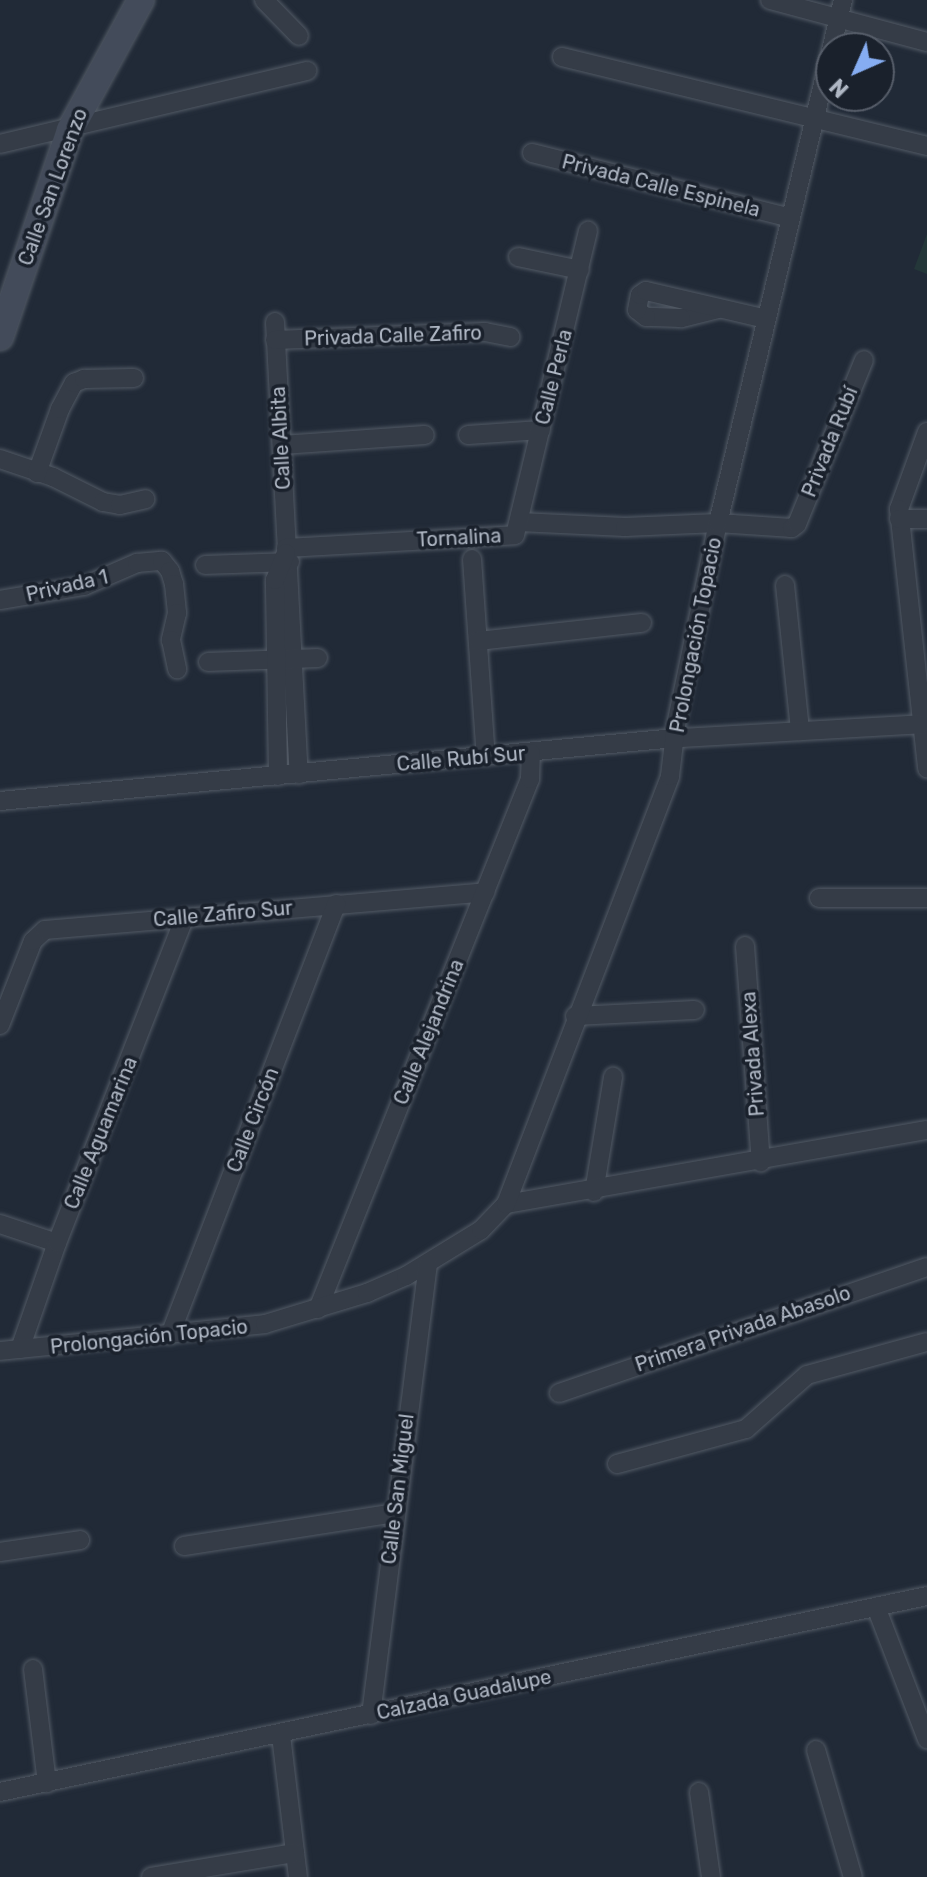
<!DOCTYPE html>
<html>
<head>
<meta charset="utf-8">
<style>
  body { margin:0 }
  #map { position:relative; width:927px; height:1877px; overflow:hidden; background:#212a37; font-family:Rubik,sans-serif }
  div>[style] { position:absolute }
  .green>* { inset:0; background:#243739 }
  .roads { filter:drop-shadow(0 0 2px #525a65) drop-shadow(0 0 2px #525a65) }
  .street>* { height:18px; margin:-9px; padding:0 9px; transform-origin:9px; border-radius:9px; background:#353c47 }
  .secondary>* { height:26px; margin:-13px; padding:0 13px; transform-origin:13px; border-radius:13px; background:#434b5a }
  span { translate:-50% -50%; white-space:nowrap; text-align:center; line-height:1.15; -webkit-text-stroke:7px #1a212c; paint-order:stroke }
  .street-label { font-size:20px; color:#afb7c4 }
  .north { position:absolute; left:815px; top:32px; width:80px; height:80px; box-sizing:border-box; background:#1a212c; border:2px solid #565d69; border-radius:50%; rotate:225deg; font-size:22px; font-weight:700; line-height:32px; text-align:center; color:#afb7c4 }
  .north::after { content:''; display:block; margin:auto; width:28px; height:36px; background:#86adf2; clip-path:polygon(50% 0,100% 100%,50% 72%,0 100%) }
</style>
</head>
<body>
<div id="map">
  <div class="green">
    <div style="clip-path:polygon(927px 234px,927px 274px,914px 269px)"></div>
  </div>
  <div class="roads">
    <div class="street">
      <div style="left:264px;top:0;width:50px;rotate:45.8deg"></div>
      <div style="left:770px;top:0;width:163px;rotate:15deg"></div>
      <div style="left:562px;top:57px;width:376px;rotate:13.7deg"></div>
      <div style="left:0;top:144px;width:316px;rotate:-13.4deg"></div>
      <div style="left:532px;top:153px;width:266px;rotate:14.1deg"></div>
      <div style="left:518px;top:257px;width:63px;rotate:11.8deg"></div>
      <div style="left:718px;top:309px;width:38px;rotate:166deg"></div>
      <div style="left:681px;top:318px;width:35px;rotate:-178deg"></div>
      <div style="left:646px;top:317px;width:11px;rotate:-142deg"></div>
      <div style="left:637px;top:310px;width:15px;rotate:-79deg"></div>
      <div style="left:640px;top:295px;width:7px;rotate:-34deg"></div>
      <div style="left:646px;top:291px;width:123px;rotate:13.1deg"></div>
      <div style="left:275px;top:322px;width:453px;rotate:87deg"></div>
      <div style="left:275px;top:340px;width:210px;rotate:-2.2deg"></div>
      <div style="left:485px;top:332px;width:26px;rotate:11deg"></div>
      <div style="left:927px;top:432px;width:82px;rotate:110deg"></div>
      <div style="left:899px;top:509px;width:261px;rotate:83.8deg"></div>
      <div style="left:468px;top:435px;width:73px;rotate:-3.9deg"></div>
      <div style="left:282px;top:445px;width:143px;rotate:-4deg"></div>
      <div style="left:0;top:459px;width:56px;rotate:18.8deg"></div>
      <div style="left:53px;top:477px;width:56px;rotate:26.6deg"></div>
      <div style="left:103px;top:502px;width:17px;rotate:10deg"></div>
      <div style="left:120px;top:505px;width:26px;rotate:-13deg"></div>
      <div style="left:37px;top:473px;width:68px;rotate:-70.2deg"></div>
      <div style="left:60px;top:409px;width:30px;rotate:-62deg"></div>
      <div style="left:74px;top:383px;width:11px;rotate:-22deg"></div>
      <div style="left:84px;top:379px;width:50px;rotate:-1.1deg"></div>
      <div style="left:899px;top:519px;width:28px"></div>
      <div style="left:519px;top:522px;width:106px;rotate:2.7deg"></div>
      <div style="left:625px;top:527px;width:93px;rotate:-2.5deg"></div>
      <div style="left:718px;top:523px;width:74px;rotate:3.9deg"></div>
      <div style="left:792px;top:528px;width:6px;rotate:-39deg"></div>
      <div style="left:797px;top:524px;width:177px;rotate:-67.8deg"></div>
      <div style="left:286px;top:548px;width:229px;rotate:-3.2deg"></div>
      <div style="left:515px;top:535px;width:313px;rotate:-76.5deg"></div>
      <div style="left:472px;top:559px;width:198px;rotate:86deg"></div>
      <div style="left:205px;top:565px;width:85px;rotate:-2deg"></div>
      <div style="left:785px;top:585px;width:147px;rotate:84.1deg"></div>
      <div style="left:0;top:600px;width:85px;rotate:-9.5deg"></div>
      <div style="left:84px;top:586px;width:58px;rotate:-23.5deg"></div>
      <div style="left:137px;top:563px;width:25px;rotate:-5deg"></div>
      <div style="left:162px;top:561px;width:13px;rotate:51deg"></div>
      <div style="left:170px;top:571px;width:14px;rotate:73deg"></div>
      <div style="left:174px;top:584px;width:29px;rotate:84deg"></div>
      <div style="left:177px;top:613px;width:28px;rotate:103deg"></div>
      <div style="left:171px;top:640px;width:30px;rotate:78deg"></div>
      <div style="left:478px;top:641px;width:165px;rotate:-6.3deg"></div>
      <div style="left:208px;top:662px;width:110px;rotate:-2.1deg"></div>
      <div style="left:278px;top:776px;width:196px;rotate:-90.9deg"></div>
      <div style="left:275px;top:580px;width:29px;rotate:-68deg"></div>
      <div style="left:0;top:801px;width:667px;rotate:-5.33deg"></div>
      <div style="left:664px;top:739px;width:257px;rotate:-3.3deg"></div>
      <div style="left:819px;top:898px;width:108px"></div>
      <div style="left:745px;top:946px;width:217px;rotate:85.8deg"></div>
      <div style="left:575px;top:1016px;width:120px;rotate:-2.9deg"></div>
      <div style="left:0;top:1025px;width:90px;rotate:-68.6deg"></div>
      <div style="left:33px;top:941px;width:16px;rotate:-43deg"></div>
      <div style="left:45px;top:930px;width:442px;rotate:-4.9deg"></div>
      <div style="left:594px;top:1192px;width:117px;rotate:-80.6deg"></div>
      <div style="left:506px;top:1204px;width:427px;rotate:-10deg"></div>
      <div style="left:0;top:1224px;width:60px;rotate:18.4deg"></div>
      <div style="left:318px;top:1309px;width:571px;rotate:-68.2deg"></div>
      <div style="left:530px;top:779px;width:26px;rotate:-88deg"></div>
      <div style="left:170px;top:1335px;width:462px;rotate:-68.9deg"></div>
      <div style="left:20px;top:1349px;width:112px;rotate:-70.8deg"></div>
      <div style="left:57px;top:1243px;width:350px;rotate:-68.6deg"></div>
      <div style="left:0;top:1351px;width:266px;rotate:-5.8deg"></div>
      <div style="left:265px;top:1324px;width:107px;rotate:-16.9deg"></div>
      <div style="left:367px;top:1293px;width:43px;rotate:-23.6deg"></div>
      <div style="left:406px;top:1276px;width:88px;rotate:-31.5deg"></div>
      <div style="left:481px;top:1230px;width:36px;rotate:-46deg"></div>
      <div style="left:506px;top:1204px;width:458px;rotate:-69deg"></div>
      <div style="left:670px;top:776px;width:51px;rotate:-83.3deg"></div>
      <div style="left:676px;top:725px;width:206px;rotate:-78.3deg"></div>
      <div style="left:718px;top:523px;width:538px;rotate:-76.56deg"></div>
      <div style="left:559px;top:1393px;width:389px;rotate:-18.9deg"></div>
      <div style="left:617px;top:1464px;width:134px;rotate:-15.2deg"></div>
      <div style="left:746px;top:1429px;width:81px;rotate:-41.5deg"></div>
      <div style="left:807px;top:1375px;width:124px;rotate:-15.4deg"></div>
      <div style="left:184px;top:1546px;width:213px;rotate:-8.9deg"></div>
      <div style="left:0;top:1552px;width:81px;rotate:-8.5deg"></div>
      <div style="left:876px;top:1607px;width:142px;rotate:68.9deg"></div>
      <div style="left:33px;top:1669px;width:115px;rotate:83deg"></div>
      <div style="left:371px;top:1715px;width:455px;rotate:-82.8deg"></div>
      <div style="left:281px;top:1735px;width:143px;rotate:83.2deg"></div>
      <div style="left:816px;top:1750px;width:132px;rotate:73.8deg"></div>
      <div style="left:0;top:1792px;width:947px;rotate:-11.94deg"></div>
      <div style="left:699px;top:1792px;width:86px;rotate:82deg"></div>
      <div style="left:151px;top:1877px;width:146px;rotate:-9.5deg"></div>
    </div>
    <div class="secondary">
      <div style="left:0;top:337px;width:219px;rotate:-71.3deg"></div>
      <div style="left:70px;top:130px;width:148px;rotate:-61.4deg"></div>
    </div>
  </div>
  <div class="street-label">
    <span style="left:661px;top:186px;rotate:14deg">Privada Calle Espinela</span>
    <span style="left:53px;top:187px;rotate:-70deg">Calle San Lorenzo</span>
    <span style="left:393px;top:336px;rotate:-2deg">Privada Calle Zafiro</span>
    <span style="left:554px;top:377px;rotate:-76deg">Calle Perla</span>
    <span style="left:281px;top:438px;rotate:-93deg">Calle Albita</span>
    <span style="left:830px;top:442px;rotate:-68deg">Privada Rubí</span>
    <span style="left:459px;top:538px;rotate:-3deg">Tornalina</span>
    <span style="left:67px;top:586px;rotate:-13deg">Privada 1</span>
    <span style="left:696px;top:635px;rotate:-79deg">Prolongación Topacio</span>
    <span style="left:461px;top:759px;rotate:-5deg">Calle Rubí Sur</span>
    <span style="left:223px;top:914px;rotate:-5deg">Calle Zafiro Sur</span>
    <span style="left:429px;top:1032px;rotate:-68deg">Calle Alejandrina</span>
    <span style="left:753px;top:1054px;rotate:-94deg">Privada Alexa</span>
    <span style="left:253px;top:1120px;rotate:-69deg">Calle Circón</span>
    <span style="left:101px;top:1133px;rotate:-68deg">Calle Aguamarina</span>
    <span style="left:743px;top:1329px;rotate:-19deg">Primera Privada Abasolo</span>
    <span style="left:149px;top:1337px;rotate:-6deg">Prolongación Topacio</span>
    <span style="left:398px;top:1489px;rotate:-83deg">Calle San Miguel</span>
    <span style="left:464px;top:1695px;rotate:-12deg">Calzada Guadalupe</span>
  </div>
  <div class="north">N</div>
</div>
</body>
</html>
